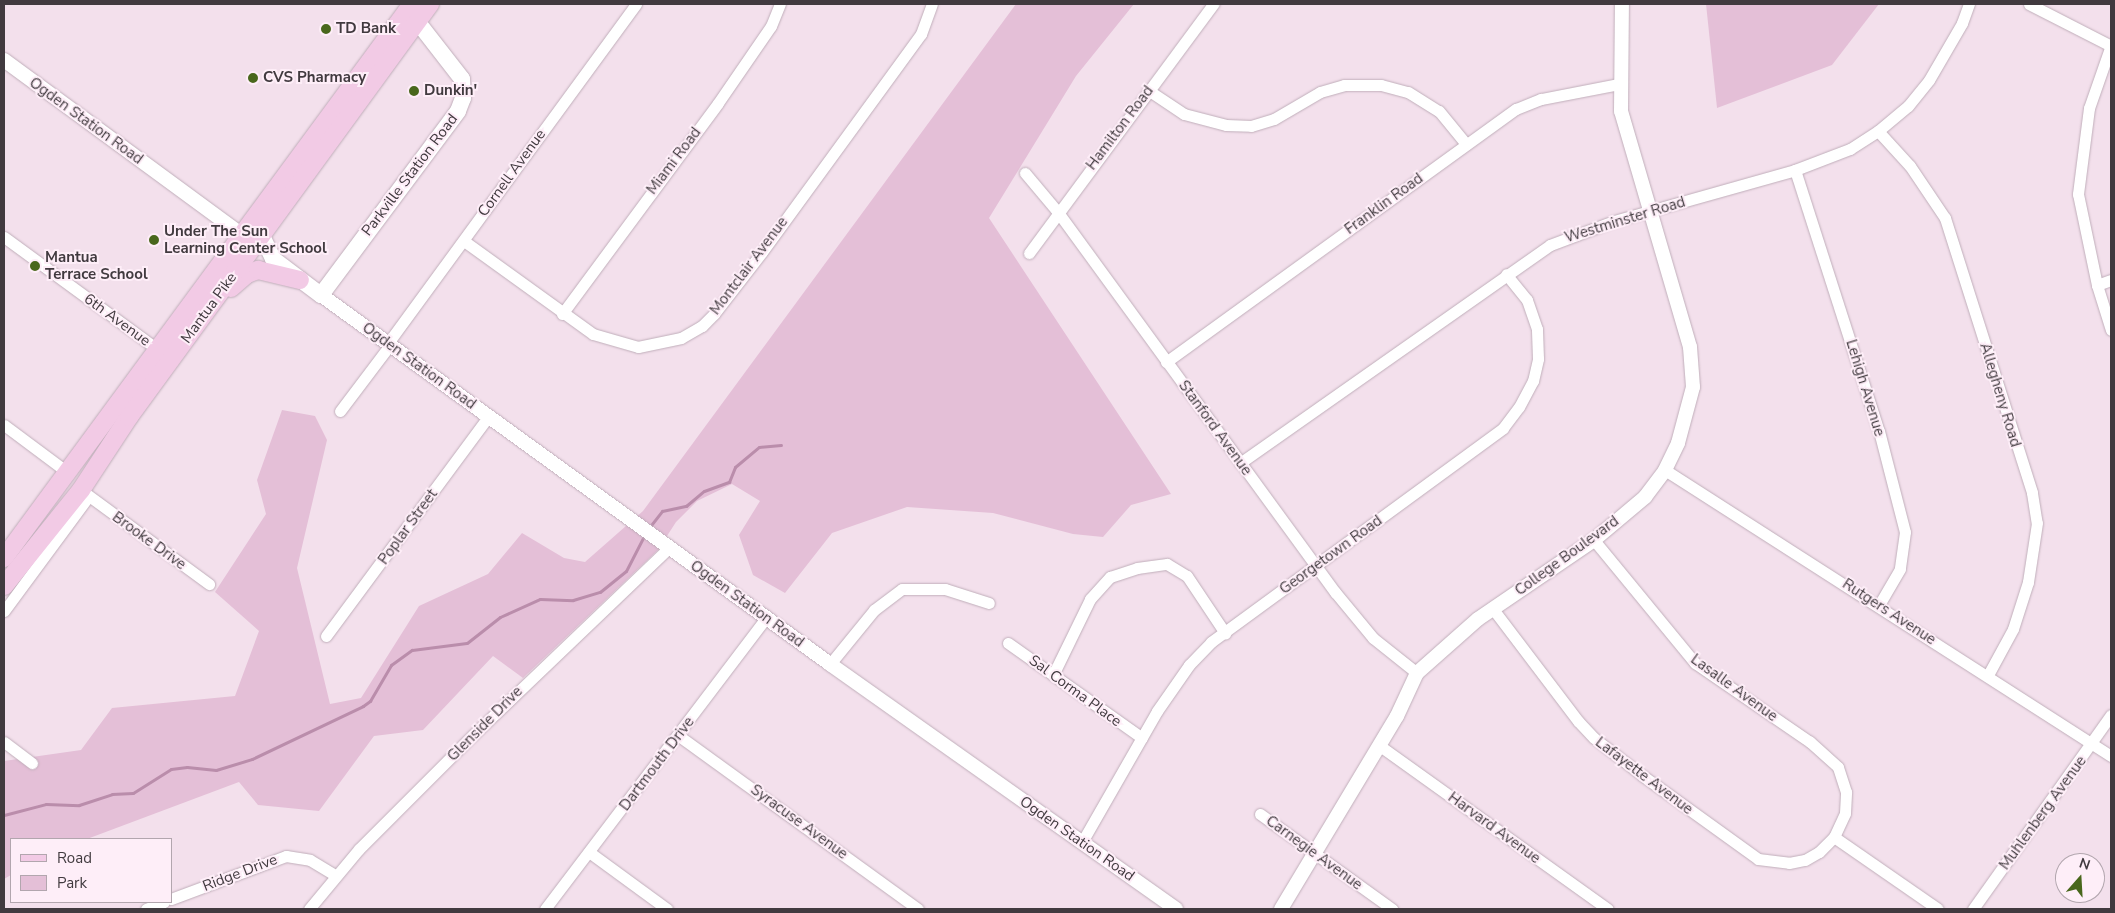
<!DOCTYPE html>
<html>
<head>
<meta charset="utf-8">
<style>
  body { margin:0 }
  #map { position:relative; width:2115px; height:913px; overflow:hidden; background:#f3e0ec; font-family:"Nunito Sans",sans-serif }
  div>[style] { position:absolute }
  .green>* { inset:0; background:#e4bfd7 }
  .stream>* { height:3px; margin:-1.5px; padding:0 1.5px; transform-origin:1.5px; border-radius:1.5px; background:#ba8dab }
  .roads { filter:drop-shadow(0 0 1px #c0aeba) drop-shadow(0 0 1px #c0aeba) }
  .minor>* { height:11px; margin:-5.5px; padding:0 5.5px; transform-origin:5.5px; border-radius:5.5px; background:#fff }
  .tertiary>* { height:14px; margin:-7px; padding:0 7px; transform-origin:7px; border-radius:7px; background:#fff }
  .secondary>* { height:16px; margin:-8px; padding:0 8px; transform-origin:8px; border-radius:8px; background:#fff }
  .primary>* { height:18px; margin:-9px; padding:0 9px; transform-origin:9px; border-radius:9px; background:#f2cae5 }
  .dots>* { width:14px; height:14px; translate:-50% -50%; box-sizing:border-box; border:2px solid #feeef8; border-radius:50% }
  span { translate:-50% -50%; white-space:nowrap; text-align:center; line-height:1.15; -webkit-text-stroke:4px #feeef8; paint-order:stroke }
  .poi-label { font-size:15px; color:#413a3f; font-weight:700 }
  .left { translate:0 -50%; text-align:left }
  .street-label { font-size:15px; color:#413a3f }
  .frame { position:absolute; inset:0; border:5px solid #413a3f; pointer-events:none }
  .legend { position:absolute; left:10px; top:838px; width:162px; height:65px; box-sizing:border-box; background:#feeef8; border:1px solid #b2a6ae; margin:0; padding:6px 9px; list-style:none; font-size:15px; color:#413a3f }
  .legend li { display:flex; align-items:center; gap:10px; height:25px }
  .legend b { width:25px; border:1px solid #b2a6ae }
  .north { position:absolute; left:2055px; top:853px; width:50px; height:50px; box-sizing:border-box; background:#feeef8; border:1px solid #b2a6ae; border-radius:50%; rotate:19deg; font-size:14px; font-weight:700; line-height:20px; text-align:center; color:#413a3f }
  .north::after { content:''; display:block; margin:auto; width:18px; height:22px; background:#49671c; clip-path:polygon(50% 0,100% 100%,50% 72%,0 100%) }
</style>
</head>
<body>
<div id="map">
  <div class="green">
    <div style="clip-path:polygon(1016px 4px,1134px 4px,1076px 76px,989px 218px,1171px 494px,1131px 505px,1103px 537px,1073px 534px,993px 513px,907px 507px,832px 533px,785px 593px,753px 575px,739px 535px,760px 501px,732px 484px,697px 501px,676px 522px,658px 550px,523px 678px,493px 656px,423px 730px,374px 736px,319px 811px,258px 805px,239px 782px,87px 839px,11px 839px,11px 875px,4px 879px,4px 761px,81px 750px,112px 708px,235px 696px,259px 631px,215px 592px,266px 514px,257px 480px,282px 410px,315px 416px,327px 440px,297px 568px,330px 704px,361px 698px,419px 606px,488px 574px,522px 533px,564px 558px,585px 562px,643px 511px)"></div>
    <div style="clip-path:polygon(1706px 4px,1879px 4px,1832px 65px,1717px 108px)"></div>
  </div>
  <div class="stream">
    <div style="left:648px;top:529px;width:23px;rotate:-52deg"></div>
    <div style="left:662px;top:511px;width:25px;rotate:-12deg"></div>
    <div style="left:686px;top:506px;width:23px;rotate:-40deg"></div>
    <div style="left:704px;top:491px;width:27px;rotate:-20deg"></div>
    <div style="left:729px;top:482px;width:16px;rotate:-68deg"></div>
    <div style="left:735px;top:467px;width:31px;rotate:-40deg"></div>
    <div style="left:759px;top:447px;width:22px;rotate:-5deg"></div>
    <div style="left:4px;top:815px;width:43px;rotate:-14.7deg"></div>
    <div style="left:46px;top:804px;width:33px;rotate:2deg"></div>
    <div style="left:79px;top:805px;width:35px;rotate:-18deg"></div>
    <div style="left:112px;top:794px;width:21px;rotate:-3deg"></div>
    <div style="left:133px;top:793px;width:45px;rotate:-32.3deg"></div>
    <div style="left:171px;top:769px;width:16px;rotate:-7deg"></div>
    <div style="left:187px;top:767px;width:29px;rotate:6deg"></div>
    <div style="left:216px;top:770px;width:38px;rotate:-17deg"></div>
    <div style="left:252px;top:759px;width:123px;rotate:-25.5deg"></div>
    <div style="left:363px;top:706px;width:9px;rotate:-36deg"></div>
    <div style="left:370px;top:701px;width:42px;rotate:-59.7deg"></div>
    <div style="left:391px;top:665px;width:26px;rotate:-36deg"></div>
    <div style="left:412px;top:650px;width:55px;rotate:-7.3deg"></div>
    <div style="left:467px;top:643px;width:42px;rotate:-38.2deg"></div>
    <div style="left:500px;top:617px;width:44px;rotate:-24.2deg"></div>
    <div style="left:540px;top:599px;width:33px;rotate:2deg"></div>
    <div style="left:573px;top:600px;width:28px;rotate:-17deg"></div>
    <div style="left:600px;top:592px;width:33px;rotate:-39deg"></div>
    <div style="left:626px;top:571px;width:42px;rotate:-62.8deg"></div>
  </div>
  <div class="roads">
    <div class="minor">
      <div style="left:2029px;top:4px;width:92px;rotate:27.1deg"></div>
      <div style="left:2111px;top:45px;width:67px;rotate:109.2deg"></div>
      <div style="left:2089px;top:108px;width:87px;rotate:97.3deg"></div>
      <div style="left:2078px;top:194px;width:93px;rotate:78.2deg"></div>
      <div style="left:2097px;top:285px;width:47px;rotate:72.7deg"></div>
      <div style="left:1148px;top:90px;width:43px;rotate:33.7deg"></div>
      <div style="left:1184px;top:114px;width:43px;rotate:14.7deg"></div>
      <div style="left:1226px;top:125px;width:25px;rotate:2deg"></div>
      <div style="left:1251px;top:126px;width:24px;rotate:-17deg"></div>
      <div style="left:1274px;top:119px;width:53px;rotate:-30.4deg"></div>
      <div style="left:1320px;top:92px;width:25px;rotate:-16deg"></div>
      <div style="left:1344px;top:85px;width:37px"></div>
      <div style="left:1381px;top:85px;width:28px;rotate:15deg"></div>
      <div style="left:1408px;top:92px;width:36px;rotate:32deg"></div>
      <div style="left:1439px;top:111px;width:43px;rotate:50.7deg"></div>
      <div style="left:1878px;top:131px;width:47px;rotate:47.6deg"></div>
      <div style="left:1910px;top:166px;width:63px;rotate:56.1deg"></div>
      <div style="left:1945px;top:218px;width:288px;rotate:72.4deg"></div>
      <div style="left:2032px;top:493px;width:30px;rotate:81deg"></div>
      <div style="left:2037px;top:523px;width:60px;rotate:98.7deg"></div>
      <div style="left:2028px;top:582px;width:49px;rotate:107.7deg"></div>
      <div style="left:2013px;top:629px;width:52px;rotate:118.5deg"></div>
      <div style="left:1795px;top:170px;width:274px;rotate:72.2deg"></div>
      <div style="left:1879px;top:431px;width:104px;rotate:75.6deg"></div>
      <div style="left:1905px;top:532px;width:37px;rotate:98deg"></div>
      <div style="left:1900px;top:569px;width:42px;rotate:120.3deg"></div>
      <div style="left:1025px;top:173px;width:50px;rotate:49.9deg"></div>
      <div style="left:1057px;top:211px;width:472px;rotate:53.9deg"></div>
      <div style="left:1335px;top:592px;width:60px;rotate:50.4deg"></div>
      <div style="left:1373px;top:638px;width:56px;rotate:38.5deg"></div>
      <div style="left:4px;top:237px;width:190px;rotate:36.2deg"></div>
      <div style="left:464px;top:241px;width:159px;rotate:35.8deg"></div>
      <div style="left:593px;top:334px;width:47px;rotate:16.1deg"></div>
      <div style="left:638px;top:347px;width:44px;rotate:-11.8deg"></div>
      <div style="left:681px;top:338px;width:24px;rotate:-30deg"></div>
      <div style="left:702px;top:326px;width:17px;rotate:-45deg"></div>
      <div style="left:714px;top:314px;width:78px;rotate:-52.3deg"></div>
      <div style="left:762px;top:252px;width:270px;rotate:-53.9deg"></div>
      <div style="left:921px;top:34px;width:32px;rotate:-70deg"></div>
      <div style="left:1029px;top:253px;width:310px;rotate:-53.5deg"></div>
      <div style="left:2097px;top:285px;width:15px;rotate:-20deg"></div>
      <div style="left:562px;top:314px;width:262px;rotate:-53.5deg"></div>
      <div style="left:718px;top:103px;width:93px;rotate:-55.5deg"></div>
      <div style="left:771px;top:26px;width:24px;rotate:-68deg"></div>
      <div style="left:388px;top:343px;width:420px;rotate:-53.8deg"></div>
      <div style="left:1166px;top:362px;width:432px;rotate:-35.9deg"></div>
      <div style="left:1516px;top:109px;width:27px;rotate:-22deg"></div>
      <div style="left:1541px;top:99px;width:79px;rotate:-10.9deg"></div>
      <div style="left:340px;top:411px;width:83px;rotate:-52.9deg"></div>
      <div style="left:4px;top:425px;width:79px;rotate:36.7deg"></div>
      <div style="left:1240px;top:463px;width:379px;rotate:-35.1deg"></div>
      <div style="left:1550px;top:245px;width:68px;rotate:-20.6deg"></div>
      <div style="left:1614px;top:221px;width:188px;rotate:-15.7deg"></div>
      <div style="left:1795px;top:170px;width:59px;rotate:-20.9deg"></div>
      <div style="left:1850px;top:149px;width:33px;rotate:-33deg"></div>
      <div style="left:1878px;top:131px;width:39px;rotate:-40deg"></div>
      <div style="left:1908px;top:106px;width:33px;rotate:-51deg"></div>
      <div style="left:1929px;top:80px;width:66px;rotate:-59.9deg"></div>
      <div style="left:1962px;top:23px;width:20px;rotate:-70deg"></div>
      <div style="left:1665px;top:470px;width:530px;rotate:32.67deg"></div>
      <div style="left:81px;top:490px;width:159px;rotate:36.3deg"></div>
      <div style="left:1493px;top:609px;width:141px;rotate:52.8deg"></div>
      <div style="left:1578px;top:721px;width:23px;rotate:47deg"></div>
      <div style="left:1594px;top:738px;width:62px;rotate:37.8deg"></div>
      <div style="left:1643px;top:776px;width:142px;rotate:35.8deg"></div>
      <div style="left:1758px;top:859px;width:31px;rotate:7deg"></div>
      <div style="left:1789px;top:863px;width:16px;rotate:-11deg"></div>
      <div style="left:1805px;top:860px;width:16px;rotate:-30deg"></div>
      <div style="left:1819px;top:852px;width:21px;rotate:-45deg"></div>
      <div style="left:1834px;top:837px;width:26px;rotate:-65deg"></div>
      <div style="left:1845px;top:813px;width:21px;rotate:-87deg"></div>
      <div style="left:1846px;top:792px;width:26px;rotate:-108deg"></div>
      <div style="left:1838px;top:767px;width:38px;rotate:-138deg"></div>
      <div style="left:1810px;top:742px;width:140px;rotate:-145.5deg"></div>
      <div style="left:1695px;top:663px;width:159px;rotate:-129.4deg"></div>
      <div style="left:4px;top:611px;width:142px;rotate:-53.6deg"></div>
      <div style="left:326px;top:636px;width:272px;rotate:-53.5deg"></div>
      <div style="left:1008px;top:643px;width:164px;rotate:35.3deg"></div>
      <div style="left:830px;top:664px;width:70px;rotate:-50.8deg"></div>
      <div style="left:874px;top:610px;width:35px;rotate:-37deg"></div>
      <div style="left:902px;top:589px;width:43px"></div>
      <div style="left:945px;top:589px;width:46px;rotate:17.7deg"></div>
      <div style="left:1053px;top:675px;width:85px;rotate:-64deg"></div>
      <div style="left:1090px;top:599px;width:30px;rotate:-48deg"></div>
      <div style="left:1110px;top:577px;width:28px;rotate:-18deg"></div>
      <div style="left:1137px;top:568px;width:30px;rotate:-8deg"></div>
      <div style="left:1167px;top:564px;width:23px;rotate:31deg"></div>
      <div style="left:1187px;top:576px;width:69px;rotate:56.3deg"></div>
      <div style="left:679px;top:736px;width:295px;rotate:35.9deg"></div>
      <div style="left:4px;top:742px;width:35px;rotate:37deg"></div>
      <div style="left:1380px;top:746px;width:280px;rotate:35.6deg"></div>
      <div style="left:1260px;top:814px;width:163px;rotate:35.7deg"></div>
      <div style="left:1834px;top:837px;width:126px;rotate:34.7deg"></div>
      <div style="left:1082px;top:842px;width:151px;rotate:-60.2deg"></div>
      <div style="left:1157px;top:711px;width:56px;rotate:-55.2deg"></div>
      <div style="left:1189px;top:665px;width:32px;rotate:-46deg"></div>
      <div style="left:1211px;top:642px;width:362px;rotate:-36.2deg"></div>
      <div style="left:1503px;top:428px;width:26px;rotate:-53deg"></div>
      <div style="left:1519px;top:407px;width:30px;rotate:-62deg"></div>
      <div style="left:1533px;top:381px;width:23px;rotate:-77deg"></div>
      <div style="left:1538px;top:359px;width:30px;rotate:-92deg"></div>
      <div style="left:1537px;top:329px;width:31px;rotate:-109deg"></div>
      <div style="left:1527px;top:300px;width:33px;rotate:-129deg"></div>
      <div style="left:589px;top:852px;width:97px;rotate:36.2deg"></div>
      <div style="left:171px;top:899px;width:123px;rotate:-20.5deg"></div>
      <div style="left:286px;top:856px;width:24px;rotate:9deg"></div>
      <div style="left:310px;top:860px;width:29px;rotate:31deg"></div>
      <div style="left:146px;top:909px;width:19px;rotate:-21deg"></div>
      <div style="left:309px;top:909px;width:78px;rotate:-50.2deg"></div>
      <div style="left:359px;top:849px;width:160px;rotate:-45deg"></div>
      <div style="left:472px;top:736px;width:272px;rotate:-43.7deg"></div>
      <div style="left:545px;top:909px;width:365px;rotate:-52.8deg"></div>
      <div style="left:1973px;top:909px;width:238px;rotate:-54.6deg"></div>
    </div>
    <div class="tertiary">
      <div style="left:4px;top:60px;width:295px;rotate:36.3deg"></div>
      <div style="left:321px;top:295px;width:629px;rotate:35.94deg"></div>
      <div style="left:830px;top:664px;width:424px;rotate:35.3deg"></div>
      <div style="left:1281px;top:909px;width:225px;rotate:-59deg"></div>
      <div style="left:1397px;top:716px;width:47px;rotate:-65.1deg"></div>
      <div style="left:1417px;top:673px;width:81px;rotate:-41.5deg"></div>
      <div style="left:1478px;top:619px;width:140px;rotate:-34.3deg"></div>
      <div style="left:1594px;top:540px;width:67px;rotate:-40.1deg"></div>
      <div style="left:1645px;top:497px;width:34px;rotate:-53deg"></div>
      <div style="left:1665px;top:470px;width:30px;rotate:-64deg"></div>
      <div style="left:1678px;top:443px;width:58px;rotate:-75deg"></div>
      <div style="left:1693px;top:387px;width:40px;rotate:-94.3deg"></div>
      <div style="left:1690px;top:347px;width:246px;rotate:-106.3deg"></div>
      <div style="left:1621px;top:111px;width:107px;rotate:-89.5deg"></div>
    </div>
    <div class="secondary">
      <div style="left:262px;top:236px;width:25px;rotate:64deg"></div>
      <div style="left:273px;top:259px;width:60px;rotate:36.9deg"></div>
      <div style="left:321px;top:295px;width:229px;rotate:-53.3deg"></div>
      <div style="left:458px;top:111px;width:14px;rotate:-69deg"></div>
      <div style="left:463px;top:98px;width:19px;rotate:-93deg"></div>
      <div style="left:462px;top:79px;width:86px;rotate:-127.9deg"></div>
    </div>
    <div class="primary">
      <div style="left:231px;top:288px;width:21px;rotate:-41deg"></div>
      <div style="left:247px;top:274px;width:12px;rotate:-20deg"></div>
      <div style="left:258px;top:270px;width:43px;rotate:13.4deg"></div>
      <div style="left:4px;top:558px;width:688px;rotate:-53.63deg"></div>
      <div style="left:4px;top:586px;width:123px;rotate:-51.3deg"></div>
      <div style="left:81px;top:490px;width:87px;rotate:-56.7deg"></div>
      <div style="left:129px;top:417px;width:511px;rotate:-53.91deg"></div>
    </div>
  </div>
  <div class="dots">
    <div style="left:326px;top:29px;background:#49671c"></div>
    <div style="left:253px;top:78px;background:#49671c"></div>
    <div style="left:414px;top:91px;background:#49671c"></div>
    <div style="left:154px;top:240px;background:#49671c"></div>
    <div style="left:35px;top:266px;background:#49671c"></div>
  </div>
  <div class="poi-label">
    <span class="left" style="left:336px;top:29px">TD Bank</span>
    <span class="left" style="left:263px;top:78px">CVS Pharmacy</span>
    <span class="left" style="left:424px;top:91px">Dunkin'</span>
    <span class="left" style="left:164px;top:240px">Under The Sun<br>Learning Center School</span>
    <span class="left" style="left:45px;top:266px">Mantua<br>Terrace School</span>
  </div>
  <div class="street-label">
    <span style="left:86px;top:121px;rotate:36deg">Ogden Station Road</span>
    <span style="left:1120px;top:128px;rotate:-53deg">Hamilton Road</span>
    <span style="left:674px;top:161px;rotate:-53deg">Miami Road</span>
    <span style="left:512px;top:173px;rotate:-54deg">Cornell Avenue</span>
    <span style="left:410px;top:175px;rotate:-53deg">Parkville Station Road</span>
    <span style="left:1384px;top:204px;rotate:-36deg">Franklin Road</span>
    <span style="left:1625px;top:220px;rotate:-17deg">Westminster Road</span>
    <span style="left:749px;top:266px;rotate:-53deg">Montclair Avenue</span>
    <span style="left:209px;top:308px;rotate:-54deg">Mantua Pike</span>
    <span style="left:117px;top:320px;rotate:36deg">6th Avenue</span>
    <span style="left:419px;top:366px;rotate:36deg">Ogden Station Road</span>
    <span style="left:1865px;top:388px;rotate:73deg">Lehigh Avenue</span>
    <span style="left:2000px;top:395px;rotate:73deg">Allegheny Road</span>
    <span style="left:1215px;top:428px;rotate:54deg">Stanford Avenue</span>
    <span style="left:408px;top:527px;rotate:-54deg">Poplar Street</span>
    <span style="left:149px;top:541px;rotate:36deg">Brooke Drive</span>
    <span style="left:1331px;top:555px;rotate:-36deg">Georgetown Road</span>
    <span style="left:1567px;top:556px;rotate:-36deg">College Boulevard</span>
    <span style="left:747px;top:604px;rotate:36deg">Ogden Station Road</span>
    <span style="left:1889px;top:612px;rotate:33deg">Rutgers Avenue</span>
    <span style="left:1734px;top:688px;rotate:36deg">Lasalle Avenue</span>
    <span style="left:1075px;top:691px;rotate:36deg">Sal Corma Place</span>
    <span style="left:485px;top:724px;rotate:-45deg">Glenside Drive</span>
    <span style="left:657px;top:764px;rotate:-53deg">Dartmouth Drive</span>
    <span style="left:1644px;top:776px;rotate:37deg">Lafayette Avenue</span>
    <span style="left:2043px;top:813px;rotate:-54deg">Muhlenberg Avenue</span>
    <span style="left:799px;top:822px;rotate:36deg">Syracuse Avenue</span>
    <span style="left:1494px;top:828px;rotate:36deg">Harvard Avenue</span>
    <span style="left:1077px;top:839px;rotate:35deg">Ogden Station Road</span>
    <span style="left:1314px;top:853px;rotate:36deg">Carnegie Avenue</span>
    <span style="left:240px;top:873px;rotate:-21deg">Ridge Drive</span>
  </div>
  <div class="frame"></div>
  <ul class="legend">
  <li><b style="height:6px;background:#f2cae5"></b>Road</li>
  <li><b style="height:14px;background:#e4bfd7"></b>Park</li>
  </ul>
  <div class="north">N</div>
</div>
</body>
</html>
